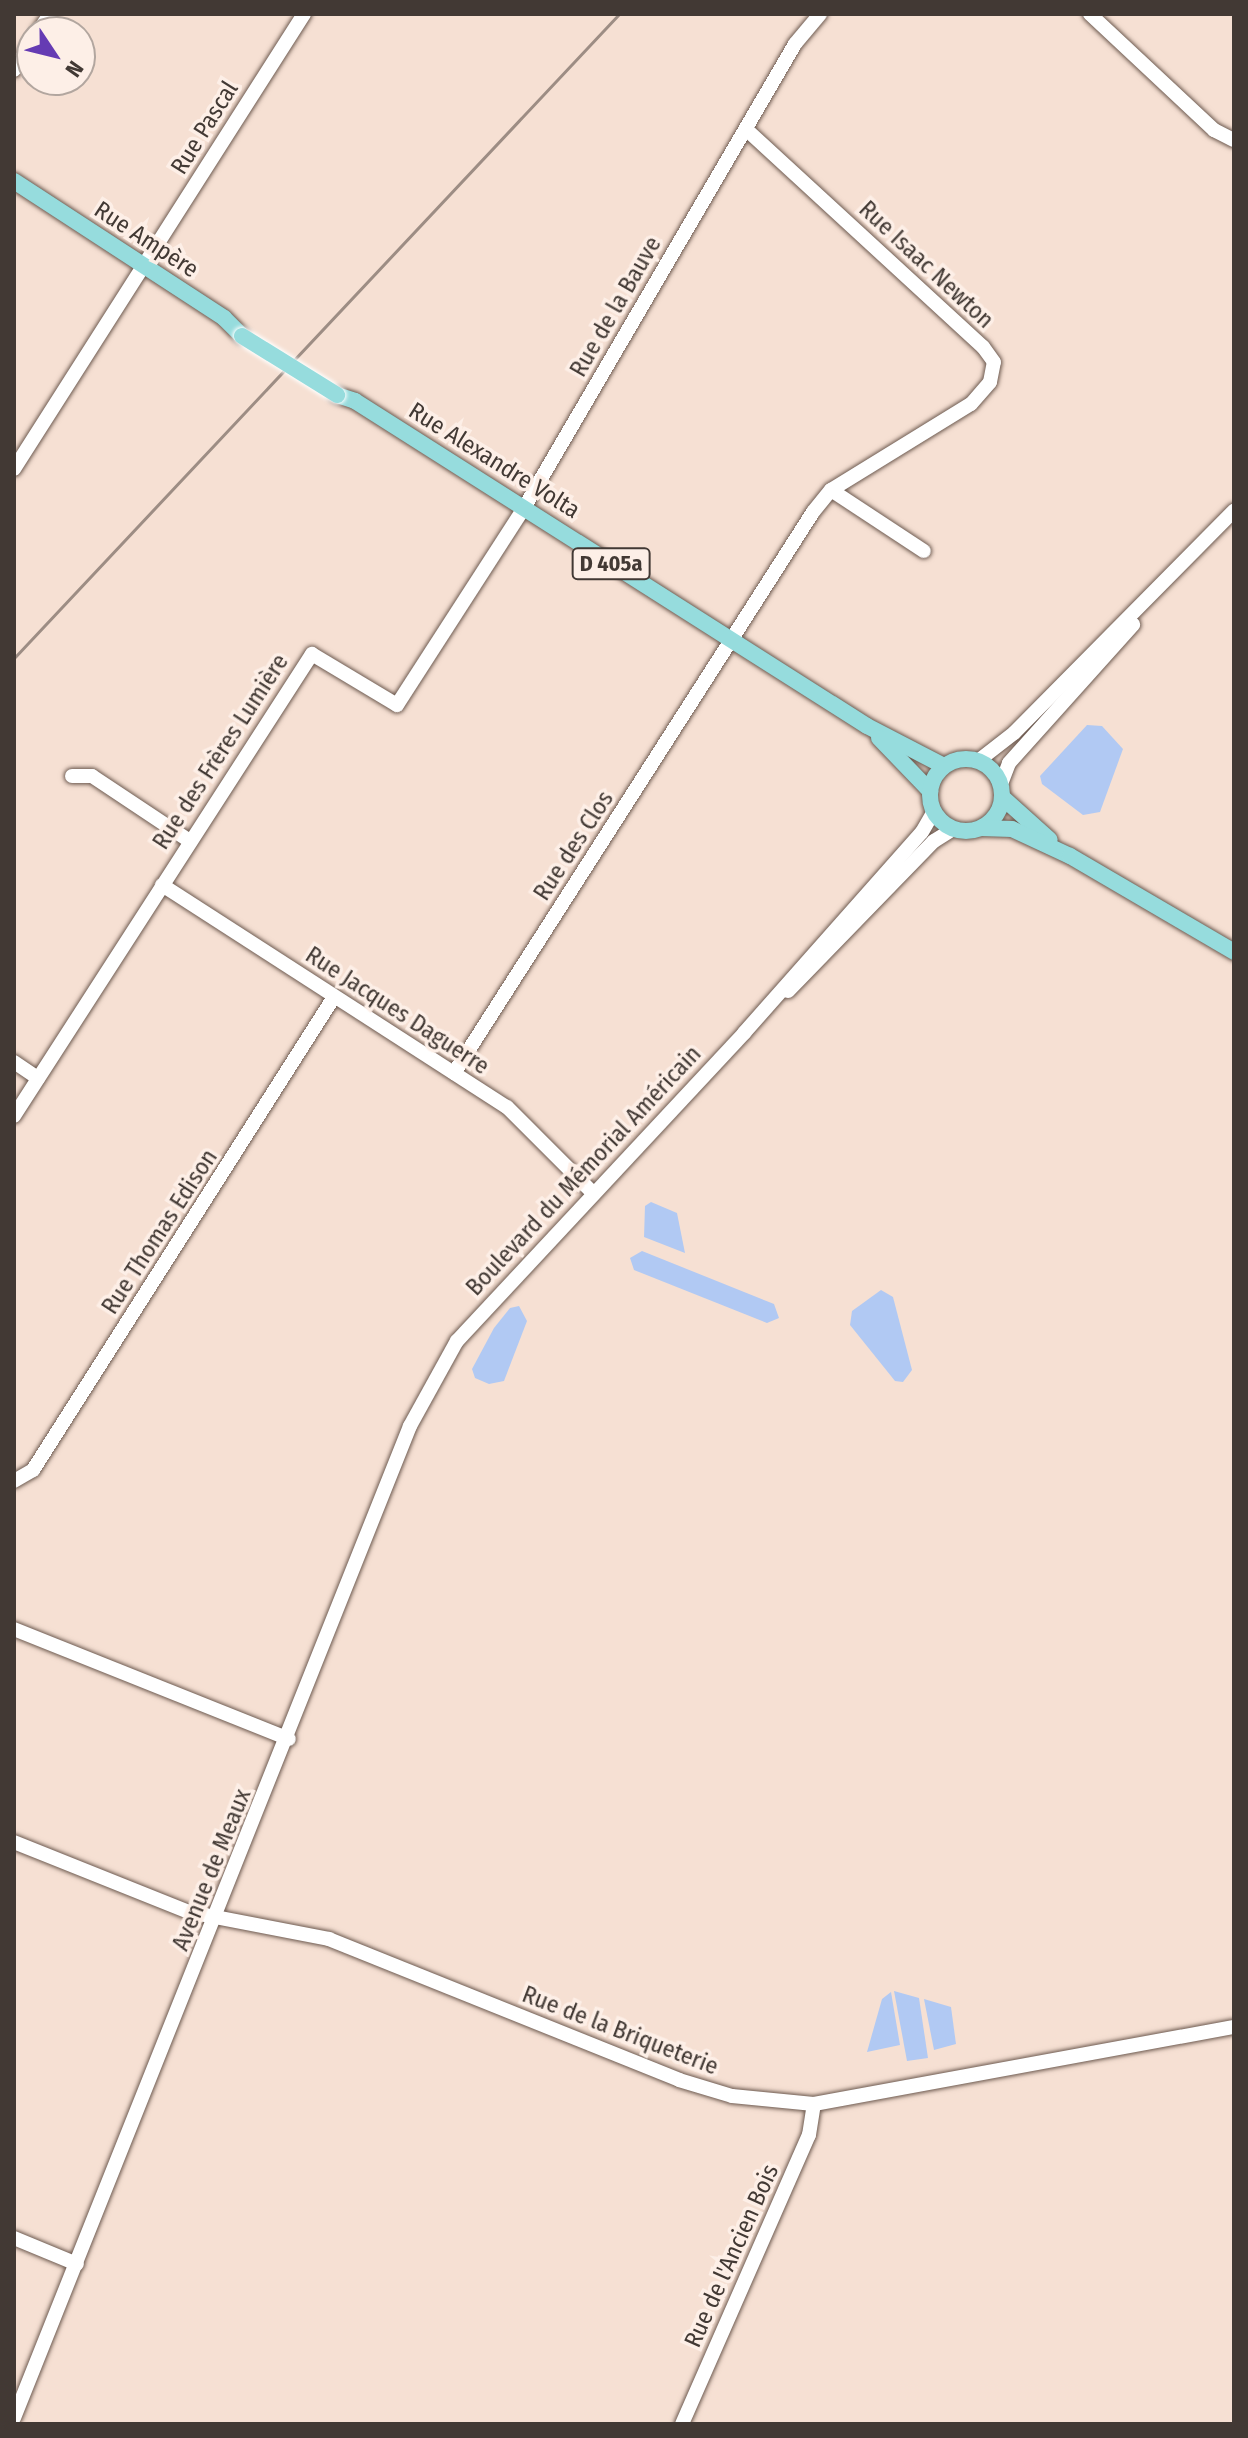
<!DOCTYPE html>
<html>
<head>
<meta charset="utf-8">
<style>
  body { margin:0 }
  #map { position:relative; width:1248px; height:2438px; overflow:hidden; background:#f6e0d3; font-family:"Fira Sans Condensed",sans-serif }
  div>[style] { position:absolute }
  .water>* { inset:0; background:#b1c9f3 }
  .roads { filter:drop-shadow(0 0 2px #6d5a50) drop-shadow(0 0 2px #6d5a50) }
  .minor>* { height:14px; margin:-7px; padding:0 7px; transform-origin:7px; border-radius:7px; background:#fff }
  .major>* { height:16px; margin:-8px; padding:0 8px; transform-origin:8px; border-radius:8px; background:#96dcdd }
  .major>.ring { margin:-8px; padding:0; box-sizing:content-box; background:none; border:16px solid #96dcdd; border-radius:50% }
  .rail>* { height:3px; margin:-1.5px; padding:0 1.5px; transform-origin:1.5px; border-radius:1.5px; background:#9d8d84 }
  .bridges { filter:drop-shadow(0 0 2px #fff) drop-shadow(0 0 2px #fff) }
  .major-bridge>* { height:16px; margin:-8px; padding:0 8px; transform-origin:8px; border-radius:8px; background:#96dcdd }
  span { translate:-50% -50%; white-space:nowrap; text-align:center; line-height:1.15; -webkit-text-stroke:7px #fdefe7; paint-order:stroke }
  .shield-label span { padding:2px 6px; background:#fdefe7; border:2px solid; border-radius:6px; -webkit-text-stroke-width:0 }
  .shield-label { font-size:22px; color:#423934; font-weight:700 }
  .street-label { font-size:24px; color:#423934 }
  .frame { position:absolute; inset:0; border:16px solid #423934; pointer-events:none }
  .north { position:absolute; left:16px; top:16px; width:80px; height:80px; box-sizing:border-box; background:#fdefe7; border:2px solid #b2a69f; border-radius:50%; rotate:125deg; font-size:22px; font-weight:700; line-height:32px; text-align:center; color:#423934 }
  .north::after { content:''; display:block; margin:auto; width:28px; height:36px; background:#653bb3; clip-path:polygon(50% 0,100% 100%,50% 72%,0 100%) }
</style>
</head>
<body>
<div id="map">
  <div class="water">
    <div style="clip-path:polygon(1087px 725px,1102px 726px,1123px 749px,1100px 812px,1083px 815px,1042px 784px,1040px 776px)"></div>
    <div style="clip-path:polygon(651px 1202px,677px 1213px,685px 1253px,644px 1237px,645px 1206px)"></div>
    <div style="clip-path:polygon(642px 1251px,774px 1304px,779px 1318px,767px 1323px,634px 1270px,630px 1258px)"></div>
    <div style="clip-path:polygon(881px 1290px,893px 1297px,912px 1370px,903px 1382px,895px 1381px,850px 1325px,852px 1311px)"></div>
    <div style="clip-path:polygon(519px 1306px,527px 1321px,504px 1381px,489px 1384px,475px 1378px,472px 1369px,494px 1328px,510px 1308px)"></div>
    <div style="clip-path:polygon(894px 1991px,919px 1998px,928px 2058px,907px 2061px)"></div>
    <div style="clip-path:polygon(891px 1992px,900px 2045px,867px 2052px,882px 1999px)"></div>
    <div style="clip-path:polygon(924px 1999px,951px 2007px,956px 2044px,934px 2050px)"></div>
  </div>
  <div class="roads">
    <div class="minor">
      <div style="left:1090px;top:14px;width:170px;rotate:43.1deg"></div>
      <div style="left:1214px;top:130px;width:22px;rotate:27deg"></div>
      <div style="left:38px;top:32px;width:22px;rotate:-56deg"></div>
      <div style="left:14px;top:70px;width:33px;rotate:-57deg"></div>
      <div style="left:14px;top:469px;width:540px;rotate:-57.49deg"></div>
      <div style="left:831px;top:490px;width:111px;rotate:33.3deg"></div>
      <div style="left:978px;top:761px;width:46px;rotate:-37.9deg"></div>
      <div style="left:1014px;top:733px;width:313px;rotate:-45.3deg"></div>
      <div style="left:72px;top:776px;width:20px"></div>
      <div style="left:92px;top:776px;width:118px;rotate:33.6deg"></div>
      <div style="left:1001px;top:784px;width:22px;rotate:-69deg"></div>
      <div style="left:1009px;top:763px;width:186px;rotate:-48.1deg"></div>
      <div style="left:162px;top:885px;width:410px;rotate:32.8deg"></div>
      <div style="left:507px;top:1107px;width:122px;rotate:45deg"></div>
      <div style="left:788px;top:991px;width:209px;rotate:-45.8deg"></div>
      <div style="left:934px;top:841px;width:22px;rotate:-32deg"></div>
      <div style="left:14px;top:1062px;width:29px;rotate:34deg"></div>
      <div style="left:454px;top:1073px;width:666px;rotate:-57.38deg"></div>
      <div style="left:813px;top:512px;width:28px;rotate:-51deg"></div>
      <div style="left:831px;top:490px;width:164px;rotate:-31.6deg"></div>
      <div style="left:971px;top:404px;width:29px;rotate:-49deg"></div>
      <div style="left:990px;top:382px;width:20px;rotate:-79deg"></div>
      <div style="left:994px;top:362px;width:19px;rotate:-126deg"></div>
      <div style="left:983px;top:347px;width:322px;rotate:-137.4deg"></div>
      <div style="left:14px;top:1116px;width:550px;rotate:-57.18deg"></div>
      <div style="left:312px;top:654px;width:99px;rotate:31deg"></div>
      <div style="left:397px;top:705px;width:234px;rotate:-57.2deg"></div>
      <div style="left:524px;top:508px;width:537px;rotate:-59.71deg"></div>
      <div style="left:795px;top:44px;width:39px;rotate:-50deg"></div>
      <div style="left:14px;top:1481px;width:22px;rotate:-30deg"></div>
      <div style="left:33px;top:1470px;width:561px;rotate:-57.53deg"></div>
      <div style="left:14px;top:1629px;width:296px;rotate:21.8deg"></div>
      <div style="left:14px;top:1842px;width:188px;rotate:21.8deg"></div>
      <div style="left:189px;top:1912px;width:143px;rotate:10.9deg"></div>
      <div style="left:329px;top:1939px;width:377px;rotate:21.9deg"></div>
      <div style="left:679px;top:2080px;width:55px;rotate:16.8deg"></div>
      <div style="left:732px;top:2096px;width:82px;rotate:5.6deg"></div>
      <div style="left:814px;top:2104px;width:427px;rotate:-10.4deg"></div>
      <div style="left:14px;top:2238px;width:68px;rotate:22.4deg"></div>
      <div style="left:14px;top:2418px;width:1068px;rotate:-68.24deg"></div>
      <div style="left:410px;top:1426px;width:97px;rotate:-61.1deg"></div>
      <div style="left:457px;top:1341px;width:421px;rotate:-47deg"></div>
      <div style="left:744px;top:1033px;width:268px;rotate:-48.5deg"></div>
      <div style="left:922px;top:832px;width:24px;rotate:-60deg"></div>
      <div style="left:682px;top:2424px;width:316px;rotate:-66.3deg"></div>
      <div style="left:809px;top:2135px;width:31px;rotate:-81deg"></div>
    </div>
    <div class="major">
      <div style="left:14px;top:181px;width:251px;rotate:33.1deg"></div>
      <div style="left:224px;top:318px;width:25px;rotate:45deg"></div>
      <div style="left:337px;top:395px;width:19px;rotate:18deg"></div>
      <div style="left:355px;top:401px;width:606px;rotate:32.41deg"></div>
      <div style="left:867px;top:726px;width:87px;rotate:27.5deg"></div>
      <div style="left:879px;top:738px;width:74px;rotate:46.1deg"></div>
      <div class="ring" style="left:930px;top:759px;width:56px;height:56px"></div>
      <div style="left:1002px;top:797px;width:64px;rotate:41.9deg"></div>
      <div style="left:981px;top:828px;width:31px;rotate:2deg"></div>
      <div style="left:1012px;top:829px;width:64px;rotate:25deg"></div>
      <div style="left:1070px;top:856px;width:190px;rotate:30.3deg"></div>
    </div>
  </div>
  <div class="rail">
    <div style="left:14px;top:658px;width:884px;rotate:-46.79deg"></div>
  </div>
  <div class="bridges">
    <div class="major-bridge">
      <div style="left:242px;top:336px;width:112px;rotate:31.8deg"></div>
    </div>
  </div>
  <div class="shield-label">
    <span style="left:611px;top:564px">D 405a</span>
  </div>
  <div class="street-label">
    <span style="left:205px;top:128px;rotate:-58deg">Rue Pascal</span>
    <span style="left:146px;top:240px;rotate:33deg">Rue Ampère</span>
    <span style="left:926px;top:265px;rotate:43deg">Rue Isaac Newton</span>
    <span style="left:616px;top:307px;rotate:-60deg">Rue de la Bauve</span>
    <span style="left:494px;top:461px;rotate:32deg">Rue Alexandre Volta</span>
    <span style="left:221px;top:752px;rotate:-57deg">Rue des Frères Lumière</span>
    <span style="left:574px;top:846px;rotate:-57deg">Rue des Clos</span>
    <span style="left:397px;top:1011px;rotate:33deg">Rue Jacques Daguerre</span>
    <span style="left:584px;top:1171px;rotate:-47deg">Boulevard du Mémorial Américain</span>
    <span style="left:160px;top:1232px;rotate:-57deg">Rue Thomas Edison</span>
    <span style="left:212px;top:1870px;rotate:-68deg">Avenue de Meaux</span>
    <span style="left:620px;top:2031px;rotate:21deg">Rue de la Briqueterie</span>
    <span style="left:732px;top:2256px;rotate:-66deg">Rue de l'Ancien Bois</span>
  </div>
  <div class="frame"></div>
  <div class="north">N</div>
</div>
</body>
</html>
